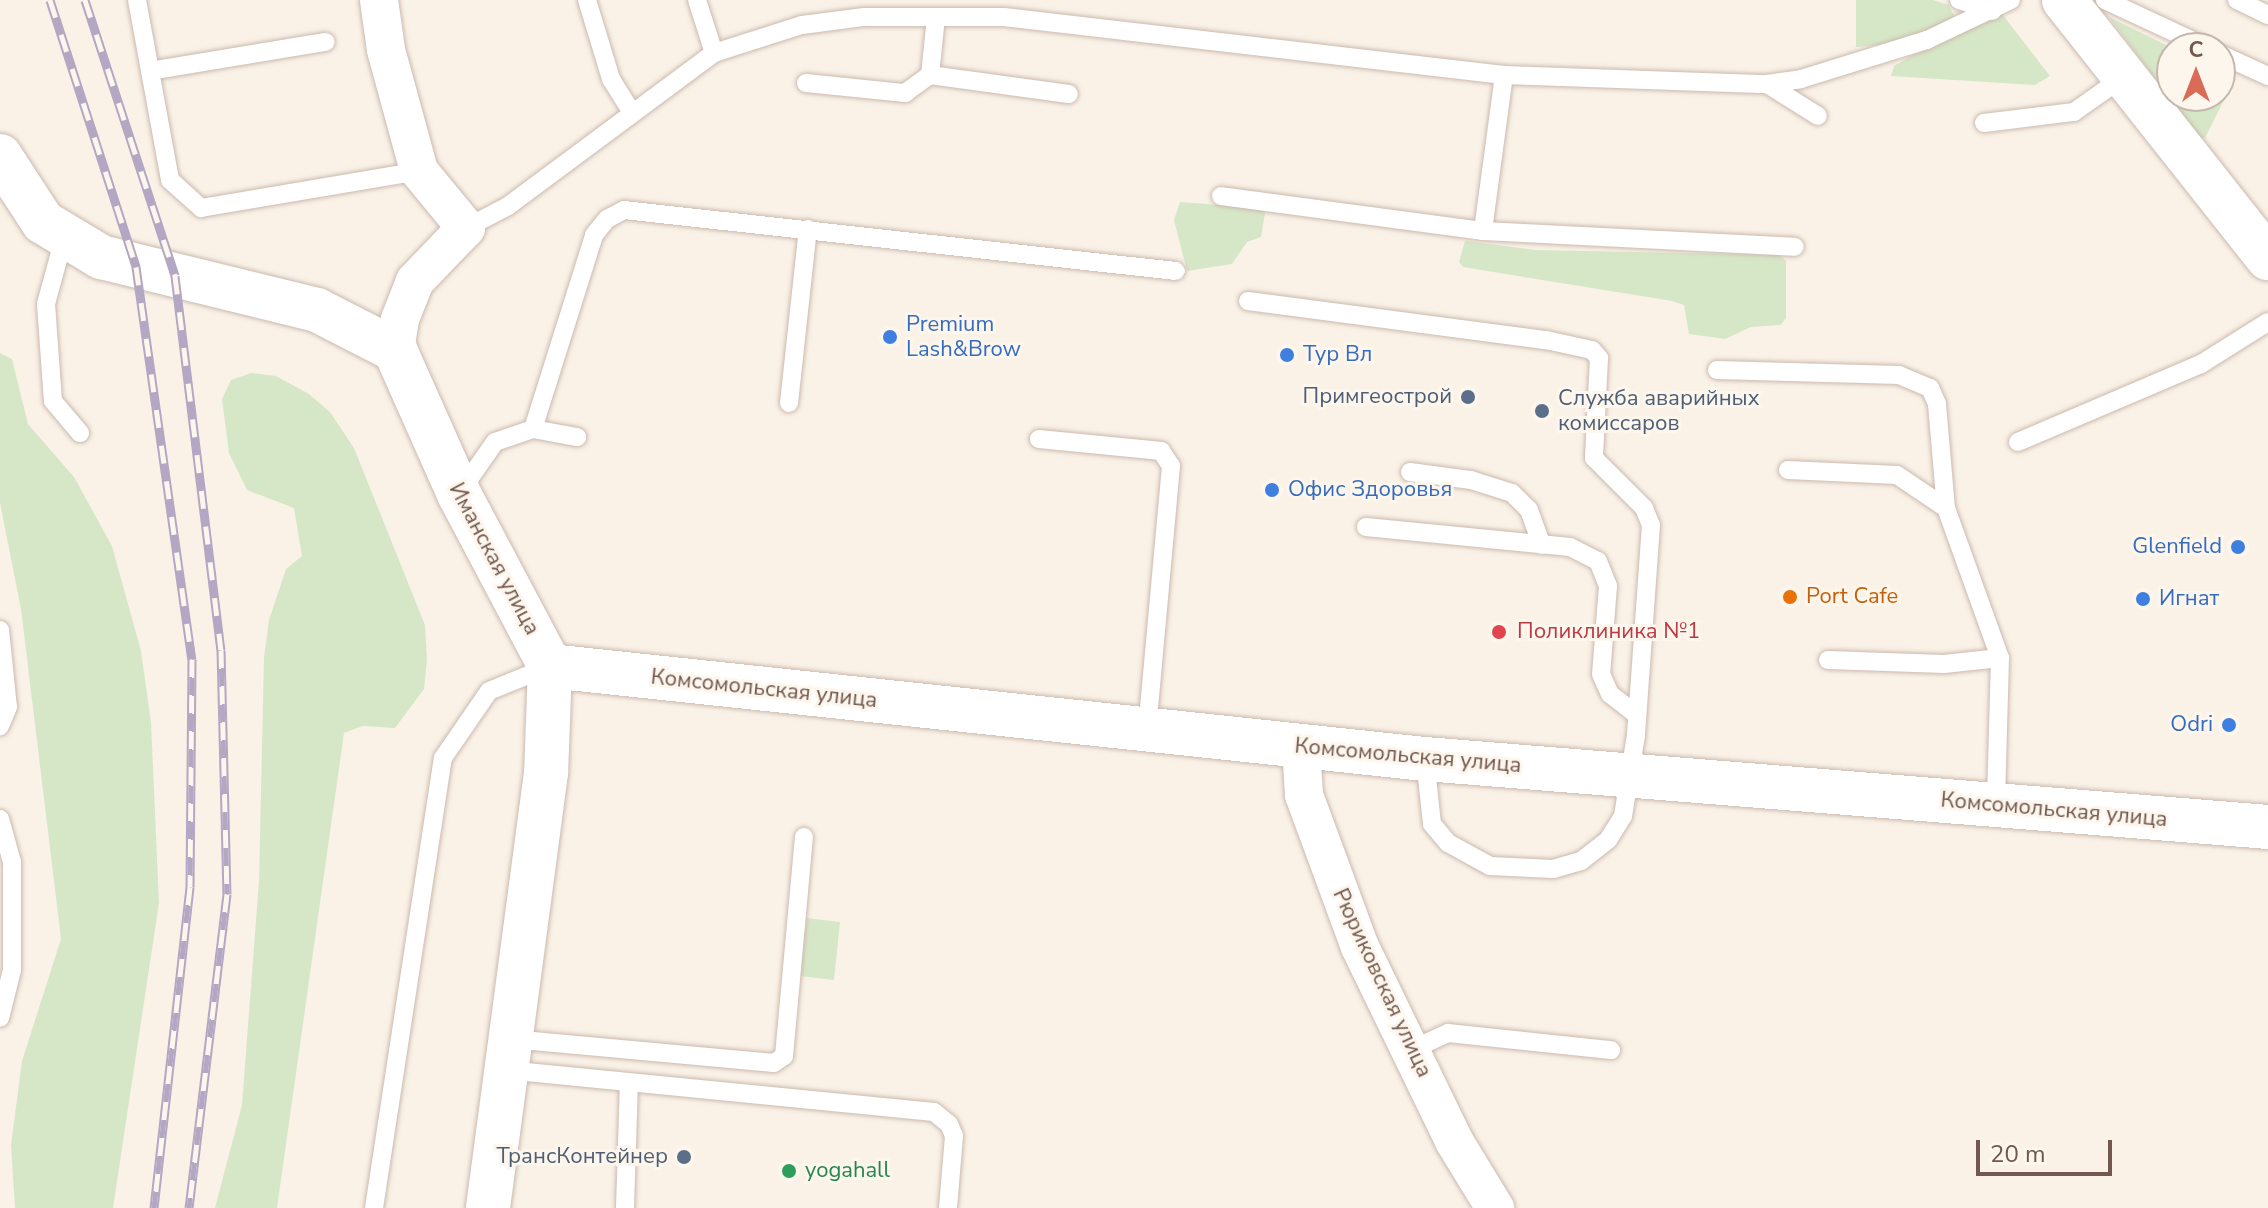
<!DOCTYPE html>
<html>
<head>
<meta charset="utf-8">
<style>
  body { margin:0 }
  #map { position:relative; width:2268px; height:1208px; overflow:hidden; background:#faf2e7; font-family:"Nunito Sans",sans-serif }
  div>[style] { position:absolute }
  .green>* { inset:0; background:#d6e7c7 }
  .roads { filter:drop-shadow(0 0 2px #cbb9ae) drop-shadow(0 0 2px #cbb9ae) }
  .lane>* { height:18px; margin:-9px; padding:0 9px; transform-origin:9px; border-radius:9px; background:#fff }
  .street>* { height:38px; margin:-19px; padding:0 19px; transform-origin:19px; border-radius:19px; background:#fff }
  .secondary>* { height:44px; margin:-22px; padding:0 22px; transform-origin:22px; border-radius:22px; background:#fff }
  .rail>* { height:9px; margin-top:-4.5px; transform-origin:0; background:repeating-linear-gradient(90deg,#fdf6ed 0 18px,#b4a7c3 0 36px); box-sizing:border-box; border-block:2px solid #b4a7c3 }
  .dots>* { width:22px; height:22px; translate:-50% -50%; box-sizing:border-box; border:4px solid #fdf6ed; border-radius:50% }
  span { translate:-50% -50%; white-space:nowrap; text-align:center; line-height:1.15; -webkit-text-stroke:6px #fdf6ed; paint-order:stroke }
  .shop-label { font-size:22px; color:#366cbe }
  .left { translate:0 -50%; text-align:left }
  .right { translate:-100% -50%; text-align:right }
  .service-label { font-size:22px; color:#4e5e75 }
  .street-label { font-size:22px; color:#72584e }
  .food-label { font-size:22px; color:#c56008 }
  .health-label { font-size:22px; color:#be3a42 }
  .leisure-label { font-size:22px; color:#27864d }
  .north { position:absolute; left:2156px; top:32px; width:80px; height:80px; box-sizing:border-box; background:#fdf6ed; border:2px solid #c5b7ad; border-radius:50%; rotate:0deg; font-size:22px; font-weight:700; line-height:32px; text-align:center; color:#72584e }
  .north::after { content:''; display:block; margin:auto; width:28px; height:36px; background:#d86c58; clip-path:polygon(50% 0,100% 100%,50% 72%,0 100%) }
  .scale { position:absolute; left:1976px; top:1140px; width:136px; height:36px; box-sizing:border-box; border:4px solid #72584e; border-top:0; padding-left:10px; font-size:24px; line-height:28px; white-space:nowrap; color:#72584e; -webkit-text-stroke:6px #fdf6ed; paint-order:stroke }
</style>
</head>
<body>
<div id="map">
  <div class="green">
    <div style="clip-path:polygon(1856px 0,1933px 0,1949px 5px,1954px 16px,1943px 26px,1895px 44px,1856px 47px)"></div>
    <div style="clip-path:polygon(2002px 14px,2050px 76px,2035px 85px,1891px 76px,1894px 66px,1911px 56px)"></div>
    <div style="clip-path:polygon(2109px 17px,2172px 48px,2172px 96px,2220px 96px,2220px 72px,2232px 84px,2205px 138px,2199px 138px)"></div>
    <div style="clip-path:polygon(1180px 202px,1260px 208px,1265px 213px,1261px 237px,1247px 242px,1232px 264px,1187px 271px,1174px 220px)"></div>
    <div style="clip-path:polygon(1465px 241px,1535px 250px,1779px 255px,1786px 261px,1786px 318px,1781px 325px,1751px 327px,1725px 339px,1689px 334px,1684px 305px,1672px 301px,1463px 267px,1459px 262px)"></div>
    <div style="clip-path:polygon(0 353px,12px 359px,28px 424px,74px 477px,112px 546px,141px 651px,151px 722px,159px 903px,113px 1208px,15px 1208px,11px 1145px,22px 1061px,61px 939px,21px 609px,0 503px)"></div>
    <div style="clip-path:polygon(251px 373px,276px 376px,309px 394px,330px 412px,354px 448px,425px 625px,427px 660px,424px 689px,395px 728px,363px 726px,344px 733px,277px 1208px,215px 1208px,242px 1105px,259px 881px,264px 657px,269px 620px,286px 569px,302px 556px,294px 508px,247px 490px,229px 453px,222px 399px,231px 380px)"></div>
    <div style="clip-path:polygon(807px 918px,840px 922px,834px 980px,800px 976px)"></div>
  </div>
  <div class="roads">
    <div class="lane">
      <div style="left:137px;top:0;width:183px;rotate:79.6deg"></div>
      <div style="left:170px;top:180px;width:42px;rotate:42.1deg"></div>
      <div style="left:201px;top:208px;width:221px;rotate:-9.6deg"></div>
      <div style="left:587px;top:0;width:83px;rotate:73.1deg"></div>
      <div style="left:611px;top:79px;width:38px;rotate:58deg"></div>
      <div style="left:697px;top:0;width:56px;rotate:72.2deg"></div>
      <div style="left:1959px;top:0;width:35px;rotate:18deg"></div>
      <div style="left:2105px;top:0;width:114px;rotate:25deg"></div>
      <div style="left:2237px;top:0;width:34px;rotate:26deg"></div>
      <div style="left:2220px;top:54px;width:53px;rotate:24.6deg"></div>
      <div style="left:150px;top:71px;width:178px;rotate:-9.4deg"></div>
      <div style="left:930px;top:75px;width:140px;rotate:7.8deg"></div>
      <div style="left:1504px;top:75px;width:157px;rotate:97.7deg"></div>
      <div style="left:1483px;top:231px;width:312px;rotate:2.9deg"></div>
      <div style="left:806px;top:83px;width:100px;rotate:5.8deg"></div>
      <div style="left:905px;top:93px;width:31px;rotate:-36deg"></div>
      <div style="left:930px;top:75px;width:58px;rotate:-84.1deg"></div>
      <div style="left:1767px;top:84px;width:60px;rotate:32.1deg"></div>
      <div style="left:1984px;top:123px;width:91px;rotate:-7deg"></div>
      <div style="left:2074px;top:112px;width:59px;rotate:-35.3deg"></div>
      <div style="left:1221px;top:196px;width:264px;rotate:7.6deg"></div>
      <div style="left:466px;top:228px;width:47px;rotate:-27.6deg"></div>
      <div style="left:508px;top:206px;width:257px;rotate:-36.6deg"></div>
      <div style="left:714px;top:53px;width:92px;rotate:-17.7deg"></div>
      <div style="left:802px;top:25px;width:63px;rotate:-7.4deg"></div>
      <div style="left:864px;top:17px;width:140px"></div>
      <div style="left:1004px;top:17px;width:503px;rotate:6.62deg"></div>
      <div style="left:1504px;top:75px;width:263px;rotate:2deg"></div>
      <div style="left:1767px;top:84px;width:34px;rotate:-8deg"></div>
      <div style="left:1801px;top:79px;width:132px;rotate:-17.2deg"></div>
      <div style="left:1927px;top:40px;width:93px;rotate:-25.5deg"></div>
      <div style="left:64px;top:238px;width:68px;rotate:105.3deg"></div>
      <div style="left:46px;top:304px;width:97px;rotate:85.9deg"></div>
      <div style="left:53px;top:401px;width:42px;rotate:49.8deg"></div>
      <div style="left:1248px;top:301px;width:301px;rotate:7.5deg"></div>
      <div style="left:1546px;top:340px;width:47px;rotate:12.3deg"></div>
      <div style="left:1592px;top:350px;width:11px;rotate:49deg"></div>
      <div style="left:1599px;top:358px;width:100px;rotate:92.9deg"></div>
      <div style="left:1594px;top:458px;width:71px;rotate:45deg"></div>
      <div style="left:1644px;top:508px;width:18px;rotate:68deg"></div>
      <div style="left:1651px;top:525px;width:211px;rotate:94.1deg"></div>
      <div style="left:1636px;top:735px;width:82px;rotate:99.1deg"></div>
      <div style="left:1623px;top:816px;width:28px;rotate:122deg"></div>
      <div style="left:1608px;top:840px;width:34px;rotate:142deg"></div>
      <div style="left:1581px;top:861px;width:29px;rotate:164deg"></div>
      <div style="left:1553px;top:869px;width:63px;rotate:-177.3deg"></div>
      <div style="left:1490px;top:866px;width:48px;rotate:-151.3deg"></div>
      <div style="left:1448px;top:843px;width:25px;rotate:-130deg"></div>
      <div style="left:1432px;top:824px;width:65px;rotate:-96.1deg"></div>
      <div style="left:1717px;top:370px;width:182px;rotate:1.6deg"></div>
      <div style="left:1899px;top:375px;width:34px;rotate:23deg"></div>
      <div style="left:1930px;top:388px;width:17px;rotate:66deg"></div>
      <div style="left:1937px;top:404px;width:104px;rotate:85.1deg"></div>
      <div style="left:1946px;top:508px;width:159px;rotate:70.2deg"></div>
      <div style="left:2000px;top:658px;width:147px;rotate:91.6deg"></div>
      <div style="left:789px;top:403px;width:175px;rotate:-83.8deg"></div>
      <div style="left:533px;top:429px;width:203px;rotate:-72.5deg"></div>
      <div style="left:594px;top:235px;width:21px;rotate:-51deg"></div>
      <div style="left:607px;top:219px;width:19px;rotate:-28deg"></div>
      <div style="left:624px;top:210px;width:555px;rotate:6.31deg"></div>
      <div style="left:1039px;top:439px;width:123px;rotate:5.6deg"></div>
      <div style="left:1161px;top:451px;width:18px;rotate:56deg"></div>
      <div style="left:1171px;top:466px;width:264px;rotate:95.2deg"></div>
      <div style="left:2018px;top:442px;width:199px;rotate:-23.1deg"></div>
      <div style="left:2201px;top:364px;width:79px;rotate:-32.1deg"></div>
      <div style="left:1788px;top:470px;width:109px;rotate:2.6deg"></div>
      <div style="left:1897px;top:475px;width:59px;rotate:34deg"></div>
      <div style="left:1410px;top:472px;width:62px;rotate:7.5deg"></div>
      <div style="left:1471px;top:480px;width:43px;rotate:17.6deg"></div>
      <div style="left:1512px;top:493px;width:24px;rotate:45deg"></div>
      <div style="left:1529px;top:510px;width:37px;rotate:70deg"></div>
      <div style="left:460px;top:492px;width:61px;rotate:-55deg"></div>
      <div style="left:495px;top:442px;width:40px;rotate:-18.9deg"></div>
      <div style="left:533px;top:429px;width:45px;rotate:10.3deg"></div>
      <div style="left:1366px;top:527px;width:205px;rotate:5.6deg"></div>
      <div style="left:1570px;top:547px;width:31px;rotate:27deg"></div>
      <div style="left:1598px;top:561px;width:27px;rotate:68deg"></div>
      <div style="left:1608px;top:586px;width:88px;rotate:94.5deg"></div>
      <div style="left:1601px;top:674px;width:22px;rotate:66deg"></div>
      <div style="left:1610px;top:694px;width:34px;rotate:38deg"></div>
      <div style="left:0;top:630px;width:77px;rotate:84.1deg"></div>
      <div style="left:8px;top:707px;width:21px;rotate:113deg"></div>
      <div style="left:1828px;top:660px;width:116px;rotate:2deg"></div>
      <div style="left:1944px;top:664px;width:56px;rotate:-6.1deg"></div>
      <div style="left:0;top:819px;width:45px;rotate:74.4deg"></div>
      <div style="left:12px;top:862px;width:108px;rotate:90deg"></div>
      <div style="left:12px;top:970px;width:49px;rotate:104deg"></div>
      <div style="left:511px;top:1039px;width:264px;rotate:5.2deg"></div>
      <div style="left:774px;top:1063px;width:12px;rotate:-35deg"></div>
      <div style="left:784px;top:1056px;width:220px;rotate:-84.8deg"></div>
      <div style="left:1411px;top:1050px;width:41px;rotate:-24.7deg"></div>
      <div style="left:1448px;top:1033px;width:164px;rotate:6deg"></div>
      <div style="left:506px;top:1070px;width:430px;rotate:5.6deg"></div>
      <div style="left:934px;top:1112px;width:19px;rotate:39deg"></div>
      <div style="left:949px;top:1124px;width:13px;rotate:67deg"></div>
      <div style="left:954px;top:1136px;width:72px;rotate:94.8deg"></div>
      <div style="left:374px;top:1208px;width:455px;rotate:-81.3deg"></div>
      <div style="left:443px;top:758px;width:81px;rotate:-55.5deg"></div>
      <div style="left:489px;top:691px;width:64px;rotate:-22.1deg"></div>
      <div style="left:625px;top:1208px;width:124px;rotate:-88.2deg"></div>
    </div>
    <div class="street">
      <div style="left:379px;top:0;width:50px;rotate:82deg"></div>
      <div style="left:386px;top:50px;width:125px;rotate:74.7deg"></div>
      <div style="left:419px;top:171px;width:74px;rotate:50.5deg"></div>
      <div style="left:466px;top:228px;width:74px;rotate:133.9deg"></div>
      <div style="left:415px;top:281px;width:41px;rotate:111.5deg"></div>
      <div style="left:400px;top:319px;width:31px;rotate:99deg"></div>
      <div style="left:1301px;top:747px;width:48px;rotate:86.4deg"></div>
      <div style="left:1304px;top:795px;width:162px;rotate:69.8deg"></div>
      <div style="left:1360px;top:947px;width:216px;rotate:64.1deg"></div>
      <div style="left:1454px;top:1141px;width:79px;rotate:58.5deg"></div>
    </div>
    <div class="secondary">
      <div style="left:2064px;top:0;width:329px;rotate:51.7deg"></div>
      <div style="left:0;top:156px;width:79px;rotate:56.9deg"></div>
      <div style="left:43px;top:222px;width:68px;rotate:31.1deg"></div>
      <div style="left:101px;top:257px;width:222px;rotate:13.8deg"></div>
      <div style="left:317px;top:310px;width:88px;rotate:27.1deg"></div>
      <div style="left:395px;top:350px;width:158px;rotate:66deg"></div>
      <div style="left:459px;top:494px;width:195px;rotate:62.1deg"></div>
      <div style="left:550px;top:666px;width:107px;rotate:92.1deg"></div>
      <div style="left:546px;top:773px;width:439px;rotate:97.6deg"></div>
      <div style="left:550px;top:666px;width:880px;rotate:6.07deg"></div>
      <div style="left:1425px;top:759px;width:846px;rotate:4.61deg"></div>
    </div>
  </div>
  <div class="rail">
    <div style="left:50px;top:0;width:281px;rotate:72.1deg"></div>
    <div style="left:136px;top:267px;width:396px;rotate:81.9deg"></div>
    <div style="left:192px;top:659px;width:228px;rotate:90.5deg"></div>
    <div style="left:190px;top:887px;width:323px;rotate:96.4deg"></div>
    <div style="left:85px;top:0;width:290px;rotate:71.9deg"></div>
    <div style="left:175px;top:276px;width:377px;rotate:83deg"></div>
    <div style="left:221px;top:650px;width:244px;rotate:88.6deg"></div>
    <div style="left:227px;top:894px;width:316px;rotate:96.9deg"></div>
  </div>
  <div class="dots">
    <div style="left:890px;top:337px;background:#3f7fe0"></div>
    <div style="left:1287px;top:355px;background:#3f7fe0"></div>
    <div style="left:1468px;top:397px;background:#5c6f8a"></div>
    <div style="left:1542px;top:411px;background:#5c6f8a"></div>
    <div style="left:1272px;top:490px;background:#3f7fe0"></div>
    <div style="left:2238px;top:547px;background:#3f7fe0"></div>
    <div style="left:1790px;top:597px;background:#e8710a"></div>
    <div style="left:2143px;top:599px;background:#3f7fe0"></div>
    <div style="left:1499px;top:632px;background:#e0444e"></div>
    <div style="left:2229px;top:725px;background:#3f7fe0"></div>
    <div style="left:684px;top:1157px;background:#5c6f8a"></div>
    <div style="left:789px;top:1171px;background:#2e9e5b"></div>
  </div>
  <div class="shop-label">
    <span class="left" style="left:906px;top:337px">Premium<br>Lash&amp;Brow</span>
    <span class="left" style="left:1303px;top:355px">Тур Вл</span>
    <span class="left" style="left:1288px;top:490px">Офис Здоровья</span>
    <span class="right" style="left:2222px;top:547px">Glenfield</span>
    <span class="left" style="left:2159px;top:599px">Игнат</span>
    <span class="right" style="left:2213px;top:725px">Odri</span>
  </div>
  <div class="service-label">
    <span class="right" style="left:1452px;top:397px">Примгеострой</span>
    <span class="left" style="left:1558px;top:411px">Служба аварийных<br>комиссаров</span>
    <span class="right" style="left:668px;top:1157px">ТрансКонтейнер</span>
  </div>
  <div class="street-label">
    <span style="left:494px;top:559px;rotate:62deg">Иманская улица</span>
    <span style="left:764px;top:689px;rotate:6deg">Комсомольская улица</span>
    <span style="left:1408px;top:756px;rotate:5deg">Комсомольская улица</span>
    <span style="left:2054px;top:810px;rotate:5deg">Комсомольская улица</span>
    <span style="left:1382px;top:983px;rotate:65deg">Рюриковская улица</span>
  </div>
  <div class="food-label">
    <span class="left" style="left:1806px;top:597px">Port Cafe</span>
  </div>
  <div class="health-label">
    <span class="left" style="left:1517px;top:632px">Поликлиника №1</span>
  </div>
  <div class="leisure-label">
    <span class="left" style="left:805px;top:1171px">yogahall</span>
  </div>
  <div class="north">С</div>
  <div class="scale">20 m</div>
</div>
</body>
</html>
